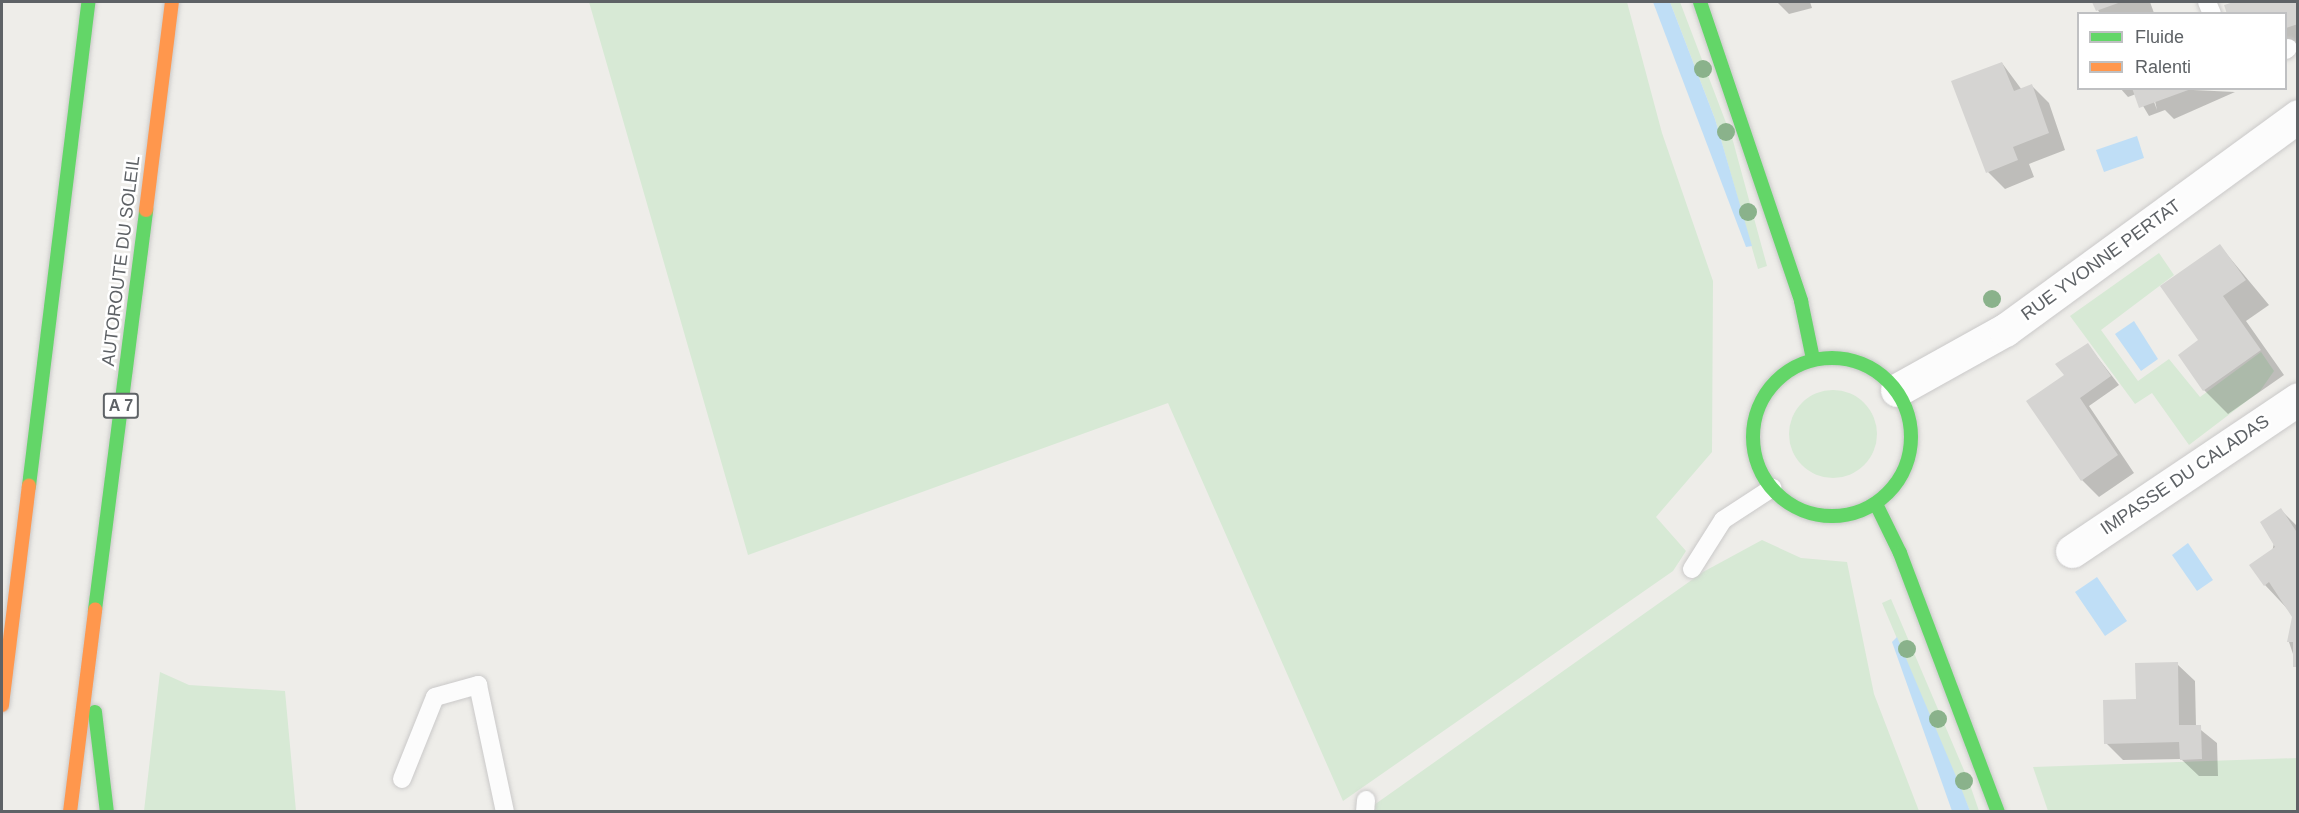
<!DOCTYPE html>
<html>
<head>
<meta charset="utf-8">
<style>
  body { margin:0 }
  #map { position:relative; width:2299px; height:813px; overflow:hidden; background:#eeede9; font-family:Arial,sans-serif }
  div>[style] { position:absolute }
  .green>* { inset:0; background:#d7e9d5 }
  .round { border-radius:50% }
  .water>* { inset:0; background:#bfdef6 }
  .shadow>* { inset:0; background:#0003 }
  .building>* { inset:0; background:#d5d4d2 }
  .roads { filter:drop-shadow(0 0 2px #cac9c9) drop-shadow(0 0 2px #cac9c9) }
  .lane>* { height:18px; margin:-9px; padding:0 9px; transform-origin:9px; border-radius:9px; background:#fcfcfc }
  .street>* { height:33px; margin:-16.5px; padding:0 16.5px; transform-origin:16.5px; border-radius:16.5px; background:#fcfcfc }
  .fast>* { height:14px; margin:-7px; padding:0 7px; transform-origin:7px; border-radius:7px; background:#63d668 }
  .fast>.ring { margin:-7px; padding:0; box-sizing:content-box; background:none; border:14px solid #63d668; border-radius:50% }
  .slow>* { height:14px; margin:-7px; padding:0 7px; transform-origin:7px; border-radius:7px; background:#ff974d }
  .trees>* { width:18px; height:18px; margin:-9px; border-radius:50%; background:#8ab28b }
  span { translate:-50% -50%; white-space:nowrap; text-align:center; line-height:1.15; -webkit-text-stroke:5px #fff; paint-order:stroke }
  .shield-label span { padding:2px 4px; background:#fff; border:2px solid; border-radius:4px; -webkit-text-stroke-width:0 }
  .shield-label { font-size:16px; color:#5e6266; font-weight:700 }
  .street-label { font-size:18px; color:#5e6266 }
  .frame { position:absolute; inset:0; border:3px solid #5e6266; pointer-events:none }
  .legend { position:absolute; left:2077px; top:12px; width:210px; height:78px; box-sizing:border-box; background:#fff; border:2px solid #bfc0c2; margin:0; padding:8px 10px; list-style:none; font-size:18px; color:#5e6266 }
  .legend li { display:flex; align-items:center; gap:12px; height:30px }
  .legend b { width:30px; border:2px solid #bfc0c2 }
</style>
</head>
<body>
<div id="map">
  <div class="green">
    <div style="clip-path:polygon(589px 2px,1627px 2px,1662px 133px,1713px 281px,1712px 452px,1656px 517px,1686px 551px,1673px 571px,1343px 801px,1168px 403px,748px 555px)"></div>
    <div style="clip-path:polygon(1670px 2px,1680px 2px,1733px 141px,1767px 266px,1758px 269px,1715px 119px)"></div>
    <div style="clip-path:polygon(2159px 253px,2174px 275px,2101px 330px,2138px 381px,2169px 359px,2200px 397px,2261px 352px,2274px 371px,2260px 391px,2189px 445px,2152px 393px,2135px 404px,2070px 316px)"></div>
    <div class="round" style="left:1789px;top:390px;width:88px;height:88px"></div>
    <div style="clip-path:polygon(1762px 540px,1801px 558px,1847px 562px,1874px 694px,1919px 811px,1376px 812px,1374px 805px,1703px 572px)"></div>
    <div style="clip-path:polygon(1891px 599px,1969px 782px,1979px 811px,1970px 811px,1882px 603px)"></div>
    <div style="clip-path:polygon(160px 672px,189px 685px,285px 691px,296px 811px,144px 811px)"></div>
    <div style="clip-path:polygon(2297px 758px,2297px 812px,2048px 811px,2033px 767px)"></div>
  </div>
  <div class="water">
    <div style="clip-path:polygon(1653px 2px,1670px 2px,1715px 119px,1752px 246px,1746px 247px)"></div>
    <div style="clip-path:polygon(2137px 136px,2144px 158px,2104px 172px,2096px 150px)"></div>
    <div style="clip-path:polygon(2134px 321px,2158px 359px,2141px 371px,2115px 334px)"></div>
    <div style="clip-path:polygon(2188px 543px,2213px 580px,2197px 591px,2172px 555px)"></div>
    <div style="clip-path:polygon(2097px 577px,2127px 621px,2105px 636px,2075px 592px)"></div>
    <div style="clip-path:polygon(1897px 637px,1961px 788px,1970px 811px,1952px 811px,1892px 642px)"></div>
  </div>
  <div class="shadow">
    <div style="clip-path:polygon(1777px 2px,1810px 2px,1812px 8px,1789px 14px)"></div>
    <div style="clip-path:polygon(2094px 2px,2150px 2px,2154px 13px,2100px 14px)"></div>
    <div style="clip-path:polygon(2238px 2px,2298px 2px,2298px 47px,2286px 51px,2286px 14px,2226px 6px)"></div>
    <div style="clip-path:polygon(2002px 63px,2022px 90px,2032px 86px,2049px 103px,2065px 150px,2029px 164px,2034px 177px,2005px 189px,1988px 172px)"></div>
    <div style="clip-path:polygon(2120px 88px,2149px 88px,2157px 110px,2152px 88px,2235px 92px,2174px 119px,2165px 110px,2149px 116px,2136px 94px,2128px 97px)"></div>
    <div style="clip-path:polygon(2220px 246px,2269px 305px,2246px 321px,2284px 375px,2228px 414px,2204px 390px,2200px 341px)"></div>
    <div style="clip-path:polygon(2088px 345px,2119px 385px,2089px 406px,2134px 473px,2099px 497px,2082px 480px,2066px 376px)"></div>
    <div style="clip-path:polygon(2281px 510px,2298px 527px,2298px 669px,2289px 642px,2294px 616px,2265px 585px)"></div>
    <div style="clip-path:polygon(2177px 664px,2195px 681px,2196px 726px,2217px 743px,2218px 776px,2199px 776px,2181px 759px,2123px 760px,2106px 743px)"></div>
  </div>
  <div class="building">
    <div style="clip-path:polygon(2092px 2px,2121px 2px,2096px 11px)"></div>
    <div style="clip-path:polygon(2234px 2px,2298px 2px,2298px 24px,2286px 28px,2286px 14px,2227px 14px,2224px 5px)"></div>
    <div style="clip-path:polygon(2002px 62px,2014px 91px,2032px 84px,2049px 133px,2013px 147px,2018px 160px,1986px 173px,1951px 81px)"></div>
    <div style="clip-path:polygon(2132px 88px,2191px 88px,2191px 89px,2139px 108px)"></div>
    <div style="clip-path:polygon(2220px 244px,2246px 280px,2223px 296px,2261px 350px,2203px 391px,2178px 355px,2198px 340px,2160px 286px)"></div>
    <div style="clip-path:polygon(2088px 343px,2111px 376px,2080px 398px,2118px 455px,2081px 481px,2026px 401px,2064px 375px,2055px 364px)"></div>
    <div style="clip-path:polygon(2281px 508px,2298px 534px,2298px 667px,2293px 667px,2293px 642px,2287px 642px,2292px 617px,2269px 582px,2264px 586px,2249px 565px,2275px 547px,2260px 522px)"></div>
    <div style="clip-path:polygon(2178px 662px,2179px 725px,2201px 725px,2202px 759px,2180px 760px,2179px 742px,2104px 744px,2103px 700px,2136px 699px,2135px 663px)"></div>
  </div>
  <div class="roads">
    <div class="lane">
      <div style="left:2207px;top:2px;width:13px;rotate:67deg"></div>
      <div style="left:2286px;top:50px;width:3px;rotate:-45deg"></div>
      <div style="left:1692px;top:569px;width:58px;rotate:-57.7deg"></div>
      <div style="left:1723px;top:520px;width:59px;rotate:-33.1deg"></div>
      <div style="left:402px;top:779px;width:88px;rotate:-68.1deg"></div>
      <div style="left:435px;top:697px;width:45px;rotate:-15.6deg"></div>
      <div style="left:478px;top:685px;width:130px;rotate:78deg"></div>
      <div style="left:1365px;top:812px;width:12px;rotate:-85deg"></div>
    </div>
    <div class="street">
      <div style="left:1897px;top:390px;width:124px;rotate:-29.1deg"></div>
      <div style="left:2005px;top:330px;width:363px;rotate:-36.1deg"></div>
      <div style="left:2072px;top:551px;width:272px;rotate:-33.9deg"></div>
    </div>
    <div class="fast">
      <div style="left:1700px;top:2px;width:316px;rotate:71.3deg"></div>
      <div style="left:1801px;top:301px;width:59px;rotate:78.3deg"></div>
      <div class="ring" style="left:1753px;top:358px;width:144px;height:144px"></div>
      <div style="left:29px;top:486px;width:488px;rotate:-83deg"></div>
      <div style="left:1876px;top:504px;width:55px;rotate:63.9deg"></div>
      <div style="left:1900px;top:553px;width:277px;rotate:69.3deg"></div>
      <div style="left:95px;top:610px;width:403px;rotate:-82.7deg"></div>
      <div style="left:95px;top:712px;width:101px;rotate:83.2deg"></div>
    </div>
    <div class="slow">
      <div style="left:146px;top:210px;width:210px;rotate:-82.9deg"></div>
      <div style="left:2px;top:705px;width:221px;rotate:-83deg"></div>
      <div style="left:70px;top:812px;width:204px;rotate:-82.9deg"></div>
    </div>
  </div>
  <div class="trees">
    <div style="left:1703px;top:69px"></div>
    <div style="left:1726px;top:132px"></div>
    <div style="left:1748px;top:212px"></div>
    <div style="left:1992px;top:299px"></div>
    <div style="left:1907px;top:649px"></div>
    <div style="left:1938px;top:719px"></div>
    <div style="left:1964px;top:781px"></div>
  </div>
  <div class="shield-label">
    <span style="left:121px;top:406px">A 7</span>
  </div>
  <div class="street-label">
    <span style="left:2101px;top:260px;rotate:-36deg">RUE YVONNE PERTAT</span>
    <span style="left:121px;top:261px;rotate:-83deg">AUTOROUTE DU SOLEIL</span>
    <span style="left:2185px;top:475px;rotate:-34deg">IMPASSE DU CALADAS</span>
  </div>
  <div class="frame"></div>
  <ul class="legend">
  <li><b style="height:8px;background:#63d668"></b>Fluide</li>
  <li><b style="height:8px;background:#ff974d"></b>Ralenti</li>
  </ul>
</div>
</body>
</html>
